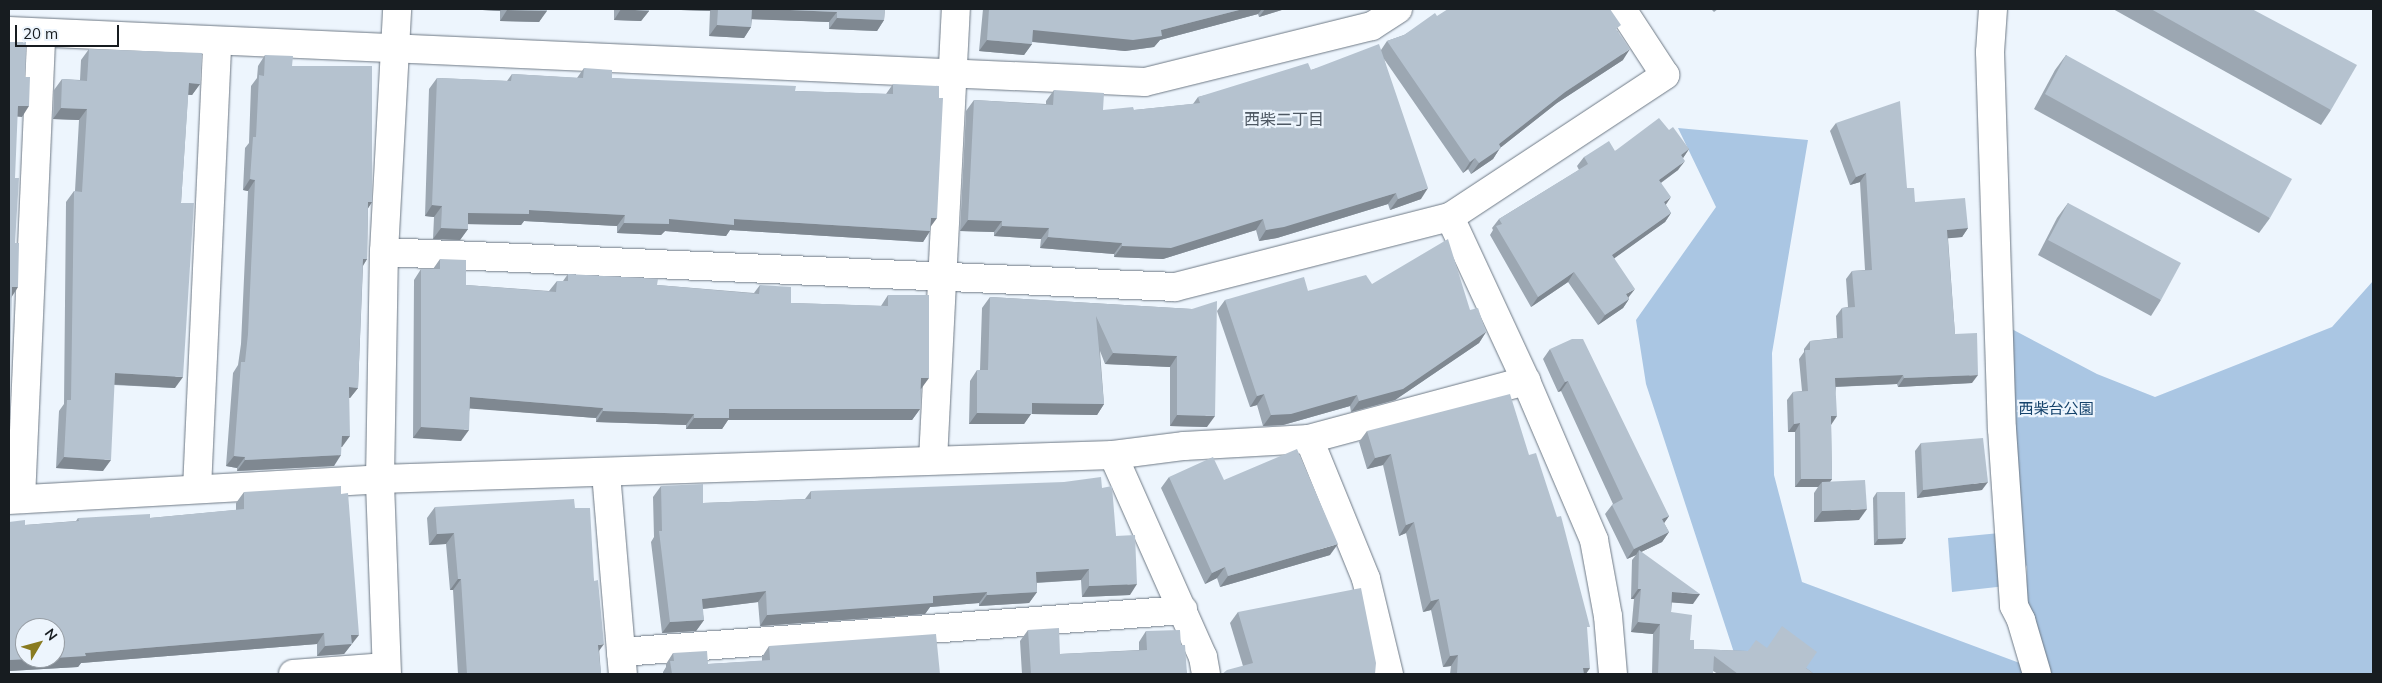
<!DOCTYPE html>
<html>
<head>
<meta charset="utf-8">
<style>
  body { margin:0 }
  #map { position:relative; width:2382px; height:683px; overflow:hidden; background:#edf5fd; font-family:Mulish,"Noto Sans JP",sans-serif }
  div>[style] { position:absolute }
  .green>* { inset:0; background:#aac6e3 }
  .roads { filter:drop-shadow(0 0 1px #6e7985) drop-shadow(0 0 1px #6e7985) }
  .minor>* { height:28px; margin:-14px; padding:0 14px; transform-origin:14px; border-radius:14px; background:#fff }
  .wall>* { inset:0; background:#9ca7b2 }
  .shaded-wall>* { inset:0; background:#7f8891 }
  .building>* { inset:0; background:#b5c2cf }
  span { translate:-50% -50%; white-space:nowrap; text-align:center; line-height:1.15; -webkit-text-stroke:4.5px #edf5fd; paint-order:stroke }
  .park-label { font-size:15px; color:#14426b }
  .neighbourhood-label { font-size:16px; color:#4e5863 }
  .frame { position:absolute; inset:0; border:10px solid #171c20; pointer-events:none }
  .north { position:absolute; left:15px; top:618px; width:50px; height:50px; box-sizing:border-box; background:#edf5fd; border:1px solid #979ea5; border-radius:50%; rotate:53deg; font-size:14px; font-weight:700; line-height:20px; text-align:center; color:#171c20 }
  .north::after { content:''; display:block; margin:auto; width:18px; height:22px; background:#897b20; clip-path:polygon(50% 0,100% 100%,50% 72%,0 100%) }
  .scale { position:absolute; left:15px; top:25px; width:104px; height:22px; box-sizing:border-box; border:2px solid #171c20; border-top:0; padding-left:6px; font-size:15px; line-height:18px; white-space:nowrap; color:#171c20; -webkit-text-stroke:4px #edf5fd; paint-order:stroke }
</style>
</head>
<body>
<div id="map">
  <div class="green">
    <div style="clip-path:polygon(1678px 128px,1808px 140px,1772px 353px,1774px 475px,1802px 582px,2025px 665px,2027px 565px,2015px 585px,1952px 592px,1948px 538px,2010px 532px,2006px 326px,2097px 374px,2155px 397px,2332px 327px,2373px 281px,2373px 674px,1741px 674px,1646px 384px,1636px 320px,1716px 207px)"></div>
  </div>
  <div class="roads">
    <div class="minor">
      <div style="left:1993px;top:9px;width:43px;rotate:94deg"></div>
      <div style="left:1990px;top:52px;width:377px;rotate:88.2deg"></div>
      <div style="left:2002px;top:429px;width:177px;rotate:86.1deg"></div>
      <div style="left:2014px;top:606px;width:16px;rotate:63deg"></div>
      <div style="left:2021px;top:620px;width:56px;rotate:73.5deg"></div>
      <div style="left:9px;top:31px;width:1137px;rotate:2.57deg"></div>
      <div style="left:1145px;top:82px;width:234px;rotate:-13.9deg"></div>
      <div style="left:1372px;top:26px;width:31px;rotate:-33deg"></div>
      <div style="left:384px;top:252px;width:792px;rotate:2.53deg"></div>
      <div style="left:1175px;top:287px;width:284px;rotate:-14.3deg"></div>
      <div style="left:1450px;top:217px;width:258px;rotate:-33.4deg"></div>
      <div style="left:1665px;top:75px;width:79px;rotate:-123.1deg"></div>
      <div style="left:1526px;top:381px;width:173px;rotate:66.8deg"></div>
      <div style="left:1594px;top:540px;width:77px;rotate:79.6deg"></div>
      <div style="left:1608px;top:616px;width:58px;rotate:85.1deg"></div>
      <div style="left:1309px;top:439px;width:151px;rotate:67.8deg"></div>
      <div style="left:1366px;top:579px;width:98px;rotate:76.4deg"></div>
      <div style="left:1113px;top:455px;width:221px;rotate:66deg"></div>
      <div style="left:1203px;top:657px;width:17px;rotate:80deg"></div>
      <div style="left:933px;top:460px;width:452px;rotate:-87.1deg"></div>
      <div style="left:606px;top:473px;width:202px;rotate:85.2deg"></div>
      <div style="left:197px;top:489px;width:446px;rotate:-87.4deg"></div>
      <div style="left:21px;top:499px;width:466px;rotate:-87.5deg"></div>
      <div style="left:9px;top:500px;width:372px;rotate:-3.2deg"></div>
      <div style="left:380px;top:479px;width:733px;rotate:-1.88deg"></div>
      <div style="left:1113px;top:455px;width:72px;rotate:-7.2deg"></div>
      <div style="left:1184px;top:446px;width:125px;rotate:-3.2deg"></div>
      <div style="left:1309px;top:439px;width:225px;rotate:-15deg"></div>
      <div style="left:1526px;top:381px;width:181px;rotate:-114.9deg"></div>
      <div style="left:621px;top:652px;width:564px;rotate:-4.27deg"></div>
      <div style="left:293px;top:674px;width:93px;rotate:-4.3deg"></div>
      <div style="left:387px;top:674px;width:195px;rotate:-92.1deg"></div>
      <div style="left:380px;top:479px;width:227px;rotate:-89deg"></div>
      <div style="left:384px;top:252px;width:243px;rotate:-86.9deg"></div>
    </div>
  </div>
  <div class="wall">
    <div style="clip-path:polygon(465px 9px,547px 9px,539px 22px,500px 21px,500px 11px)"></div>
    <div style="clip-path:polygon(614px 9px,649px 9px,649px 11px,641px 21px,614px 20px)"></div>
    <div style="clip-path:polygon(652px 9px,885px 9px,884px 20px,877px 31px,829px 29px,829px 22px,752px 19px,751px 27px,744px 38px,709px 36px,710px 11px)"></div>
    <div style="clip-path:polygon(983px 9px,1285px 9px,1259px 17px,1258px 14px,1160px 40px,1154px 47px,1125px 51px,1032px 42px,1032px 44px,1024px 55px,979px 51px)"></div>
    <div style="clip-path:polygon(1711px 9px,1718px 9px,1714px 12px)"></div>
    <div style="clip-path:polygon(2113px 9px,2252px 9px,2331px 110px,2321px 125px)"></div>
    <div style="clip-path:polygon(1437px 16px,1618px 31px,1623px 60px,1557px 103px,1500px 148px,1493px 159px,1471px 174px,1468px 169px,1463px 173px,1384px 59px,1421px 199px,1390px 210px,1388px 204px,1277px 238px,1259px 241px,1256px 230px,1163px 259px,1114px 257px,1114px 254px,1040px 248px,1041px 239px,994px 236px,994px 232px,960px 231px,966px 111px,974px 100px,1046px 104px,1046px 101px,1054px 90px,1103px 110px,1134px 110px,1193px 104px,1198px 97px,1311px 70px,1381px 50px,1387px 41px,1404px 35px)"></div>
    <div style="clip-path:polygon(89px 49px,200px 84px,192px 95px,188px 95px,181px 203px,175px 388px,114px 385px,103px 471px,56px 468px,59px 411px,64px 404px,66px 202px,74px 191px,75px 191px,79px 120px,53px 119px,54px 90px,62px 79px,80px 80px,81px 60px)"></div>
    <div style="clip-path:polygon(265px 55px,292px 66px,372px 202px,368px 208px,367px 259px,363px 266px,358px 388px,350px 398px,349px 398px,342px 447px,341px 447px,334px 466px,237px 471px,237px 468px,226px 466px,233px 373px,238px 365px,241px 344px,248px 191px,243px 190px,245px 148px,249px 143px,251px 86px,257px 78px,258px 66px)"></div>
    <div style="clip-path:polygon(2066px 55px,2270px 218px,2259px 233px,2034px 109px,2055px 70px)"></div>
    <div style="clip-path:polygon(584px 68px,612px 78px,795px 91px,886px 94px,893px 84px,931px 227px,930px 231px,923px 242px,730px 230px,726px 236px,665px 231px,661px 235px,617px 233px,617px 226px,524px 221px,521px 225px,468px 224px,468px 229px,460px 240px,433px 239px,434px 217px,425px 216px,429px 89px,437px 78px,507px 81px,512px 74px,577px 78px)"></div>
    <div style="clip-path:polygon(1836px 123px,1907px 188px,1915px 202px,1968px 228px,1962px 237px,1948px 238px,1955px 334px,1972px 383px,1898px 387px,1897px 384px,1836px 387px,1831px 424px,1832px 479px,1830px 482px,1859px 520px,1814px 522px,1814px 493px,1818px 487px,1795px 487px,1795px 432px,1788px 432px,1787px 400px,1793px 392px,1802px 391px,1799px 359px,1804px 352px,1804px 349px,1810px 341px,1837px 338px,1836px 316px,1842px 308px,1848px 307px,1846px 279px,1852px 271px,1865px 270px,1860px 182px,1850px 185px,1830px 131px)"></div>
    <div style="clip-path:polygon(1669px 130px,1689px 149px,1683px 158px,1678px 170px,1661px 183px,1666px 205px,1671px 213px,1665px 222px,1614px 258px,1629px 299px,1623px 308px,1598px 325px,1568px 282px,1531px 307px,1490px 235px,1493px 230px,1492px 228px,1499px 219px,1579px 170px,1577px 166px,1584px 157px,1615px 151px)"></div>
    <div style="clip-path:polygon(2068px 203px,2161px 300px,2151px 316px,2038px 255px,2057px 218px)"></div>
    <div style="clip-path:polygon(440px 259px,466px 285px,549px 291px,557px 281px,563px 281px,568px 274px,657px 285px,754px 293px,760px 285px,791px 303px,881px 306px,888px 295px,921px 389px,920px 409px,912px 420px,728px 420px,722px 429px,686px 429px,686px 425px,596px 422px,596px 418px,470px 408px,461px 441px,413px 438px,414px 280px,421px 269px,433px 269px)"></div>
    <div style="clip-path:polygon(1372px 284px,1470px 310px,1486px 332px,1479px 343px,1395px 400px,1351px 412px,1350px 406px,1283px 425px,1263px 426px,1257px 405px,1250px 407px,1217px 311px,1225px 300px)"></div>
    <div style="clip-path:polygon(990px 297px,1192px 309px,1207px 427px,1170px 426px,1170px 367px,1105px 364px,1100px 351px,1104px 404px,1097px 415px,1031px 414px,1024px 424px,969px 424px,970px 381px,977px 370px,980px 370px,982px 308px)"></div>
    <div style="clip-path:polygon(1550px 349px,1669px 516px,1664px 523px,1669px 532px,1662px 542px,1641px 552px,1693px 604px,1672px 602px,1671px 612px,1690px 640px,1694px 649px,1748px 651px,1767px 648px,1806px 668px,1814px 674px,1718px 674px,1713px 671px,1713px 674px,1652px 674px,1653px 634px,1631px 632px,1634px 599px,1631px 599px,1632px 560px,1636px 555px,1627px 559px,1605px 514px,1612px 505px,1613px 504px,1561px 391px,1558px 392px,1543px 359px)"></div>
    <div style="clip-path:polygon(1367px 431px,1529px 455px,1587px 630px,1586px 674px,1450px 674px,1451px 666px,1443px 667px,1431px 610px,1423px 612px,1406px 533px,1399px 536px,1383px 465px,1367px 469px,1359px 442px)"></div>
    <div style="clip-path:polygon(1921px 443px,1982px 490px,1917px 498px,1915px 451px)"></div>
    <div style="clip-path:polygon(1169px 477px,1330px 555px,1220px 587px,1217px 578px,1205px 584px,1161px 488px)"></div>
    <div style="clip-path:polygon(661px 486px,703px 503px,805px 499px,811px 491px,1102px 488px,1116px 536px,1130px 595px,1082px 597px,1081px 580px,1037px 583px,1037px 592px,1029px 603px,979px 606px,979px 603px,930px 607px,925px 614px,760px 626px,758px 602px,702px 609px,704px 620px,696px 631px,662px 633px,651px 542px,654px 537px,653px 497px)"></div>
    <div style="clip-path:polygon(244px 492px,341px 494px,351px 646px,350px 646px,344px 654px,317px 656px,317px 644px,81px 663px,78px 667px,9px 671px,9px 522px,25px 525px,76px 521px,78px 518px,150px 518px,236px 510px,236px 503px)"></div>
    <div style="clip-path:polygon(1877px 492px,1906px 538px,1902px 544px,1874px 545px,1873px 498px)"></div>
    <div style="clip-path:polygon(435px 507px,575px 508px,594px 581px,601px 674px,458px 674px,453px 590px,450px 590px,446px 544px,429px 545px,427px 518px)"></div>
    <div style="clip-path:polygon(1238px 612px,1375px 674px,1243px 666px,1230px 623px)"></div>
    <div style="clip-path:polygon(1028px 630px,1060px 654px,1139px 650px,1139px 642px,1146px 631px,1181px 645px,1187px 674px,1022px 674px,1020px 641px)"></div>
    <div style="clip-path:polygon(769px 646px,940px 674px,663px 674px,663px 672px,666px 667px,666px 664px,673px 653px,708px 664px,762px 661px,762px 657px)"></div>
  </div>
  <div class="shaded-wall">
    <div style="clip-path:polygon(465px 9px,502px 9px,500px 11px)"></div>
    <div style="clip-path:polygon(621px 9px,649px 11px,641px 21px,614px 20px)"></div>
    <div style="clip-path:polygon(652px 9px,712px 9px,710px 11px)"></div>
    <div style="clip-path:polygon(752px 9px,767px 9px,837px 12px,829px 22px,745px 19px)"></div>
    <div style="clip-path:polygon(1243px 9px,1262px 9px,1258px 14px,1160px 40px,1154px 47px,1125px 51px,1025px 41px,1033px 30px,1161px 30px)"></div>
    <div style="clip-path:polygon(1265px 9px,1285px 9px,1259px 17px)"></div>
    <div style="clip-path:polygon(507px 10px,547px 11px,539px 22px,500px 21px)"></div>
    <div style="clip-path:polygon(837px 18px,884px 20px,877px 31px,829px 29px)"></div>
    <div style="clip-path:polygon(717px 25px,751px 27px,744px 38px,709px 36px)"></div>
    <div style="clip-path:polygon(987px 40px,1032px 44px,1024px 55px,979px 51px)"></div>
    <div style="clip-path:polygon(1630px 49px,1623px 60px,1557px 103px,1500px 148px,1493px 159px,1471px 174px,1479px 163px,1499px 144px,1565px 92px)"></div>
    <div style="clip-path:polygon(189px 83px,200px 84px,192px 95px,181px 94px)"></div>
    <div style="clip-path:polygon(18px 106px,29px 106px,22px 117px,10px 116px)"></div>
    <div style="clip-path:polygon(61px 108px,87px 109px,79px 120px,53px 119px)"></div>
    <div style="clip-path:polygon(1689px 149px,1683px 158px,1681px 155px)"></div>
    <div style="clip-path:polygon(1475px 158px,1468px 169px,1463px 173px,1470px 162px)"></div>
    <div style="clip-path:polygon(1685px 161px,1678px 170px,1652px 189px,1659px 180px)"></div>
    <div style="clip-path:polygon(1866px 173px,1860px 182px,1850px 185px,1856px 177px)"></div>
    <div style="clip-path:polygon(250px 179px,255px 180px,248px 191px,243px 190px)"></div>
    <div style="clip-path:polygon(1428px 188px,1421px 199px,1390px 210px,1398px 199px)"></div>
    <div style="clip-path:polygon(1396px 193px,1388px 204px,1277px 238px,1259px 241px,1266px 230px)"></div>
    <div style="clip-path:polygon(1671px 197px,1665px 206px,1664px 202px)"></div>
    <div style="clip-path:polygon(368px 202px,372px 202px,365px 213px)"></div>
    <div style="clip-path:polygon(432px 205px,442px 206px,434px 217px,425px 216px)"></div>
    <div style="clip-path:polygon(529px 210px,625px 215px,617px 226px,524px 221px,521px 225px,461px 224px,468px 213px)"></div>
    <div style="clip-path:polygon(1671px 213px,1665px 222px,1605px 265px,1612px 255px)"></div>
    <div style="clip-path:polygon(931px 218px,937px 218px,929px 229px)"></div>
    <div style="clip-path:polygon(669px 219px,734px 219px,930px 231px,923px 242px,730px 230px,726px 236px,665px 231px,661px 235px,617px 233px,624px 223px)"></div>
    <div style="clip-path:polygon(1263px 219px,1256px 230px,1163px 259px,1114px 257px,1122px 246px)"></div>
    <div style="clip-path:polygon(968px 220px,1002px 221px,994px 232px,960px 231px)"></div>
    <div style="clip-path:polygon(1002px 226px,1049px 228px,1041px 239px,994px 236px)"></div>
    <div style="clip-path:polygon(441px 228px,468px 229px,460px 240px,433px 239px)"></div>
    <div style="clip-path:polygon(1968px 228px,1962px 237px,1941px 239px,1947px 230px)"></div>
    <div style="clip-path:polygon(1048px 237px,1122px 243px,1114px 254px,1040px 248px)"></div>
    <div style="clip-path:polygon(363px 259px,367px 259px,360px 270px)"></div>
    <div style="clip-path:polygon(1574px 272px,1568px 282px,1531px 307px,1538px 297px)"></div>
    <div style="clip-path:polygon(12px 287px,18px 287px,11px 298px)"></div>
    <div style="clip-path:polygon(1635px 289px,1628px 298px,1626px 294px)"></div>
    <div style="clip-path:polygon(1629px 299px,1623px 308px,1598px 325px,1605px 315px)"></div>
    <div style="clip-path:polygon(1486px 332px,1479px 343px,1395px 400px,1351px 412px,1359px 401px)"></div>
    <div style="clip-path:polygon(1113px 353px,1177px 356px,1170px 367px,1105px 364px)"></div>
    <div style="clip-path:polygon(115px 373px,183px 377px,175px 388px,107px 384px)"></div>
    <div style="clip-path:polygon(1903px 375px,1897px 384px,1829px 387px,1835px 378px)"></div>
    <div style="clip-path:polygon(1978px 375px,1972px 383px,1898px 387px,1904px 378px)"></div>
    <div style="clip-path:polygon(921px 378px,929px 378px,921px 389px,913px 389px)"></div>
    <div style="clip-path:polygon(1568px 381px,1561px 391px,1558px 392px,1565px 382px)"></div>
    <div style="clip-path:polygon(349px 387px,358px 388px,350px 398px,341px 398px)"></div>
    <div style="clip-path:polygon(1264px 394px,1257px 405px,1250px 407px,1257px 396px)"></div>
    <div style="clip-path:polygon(1357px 395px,1350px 406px,1283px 425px,1263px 426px,1271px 415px)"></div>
    <div style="clip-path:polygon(470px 397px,603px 408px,596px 418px,463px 408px)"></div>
    <div style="clip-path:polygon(1032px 403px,1104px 404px,1097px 415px,1031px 414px,1024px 424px,969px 424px,977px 413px)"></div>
    <div style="clip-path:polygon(729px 409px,920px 409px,912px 420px,728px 420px,722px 429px,686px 429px,694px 418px)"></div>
    <div style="clip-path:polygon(603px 411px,694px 414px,686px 425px,596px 422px)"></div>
    <div style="clip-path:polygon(1177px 415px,1215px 416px,1207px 427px,1170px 426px)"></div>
    <div style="clip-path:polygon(1831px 416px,1837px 416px,1831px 425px)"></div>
    <div style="clip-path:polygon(1800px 423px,1795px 432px,1788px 432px,1794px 424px)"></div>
    <div style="clip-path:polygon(421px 427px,469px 430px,461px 441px,413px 438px)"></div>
    <div style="clip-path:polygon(342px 436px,350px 436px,342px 447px,334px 447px)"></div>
    <div style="clip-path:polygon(1391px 454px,1383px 465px,1367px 469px,1375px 458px)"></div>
    <div style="clip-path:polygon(341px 455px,334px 466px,237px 471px,245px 460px)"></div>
    <div style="clip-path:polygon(234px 456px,245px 457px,237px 468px,226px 466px)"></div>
    <div style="clip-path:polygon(64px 457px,111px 460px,103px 471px,56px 468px)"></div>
    <div style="clip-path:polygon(1801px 479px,1832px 479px,1826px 487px,1822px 482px,1818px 487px,1795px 487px)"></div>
    <div style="clip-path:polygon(1988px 482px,1982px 490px,1917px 498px,1923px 490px)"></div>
    <div style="clip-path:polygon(1867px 509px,1859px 520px,1814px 522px,1822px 511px)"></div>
    <div style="clip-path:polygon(1669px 516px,1662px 526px,1662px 519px)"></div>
    <div style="clip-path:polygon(1414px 522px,1406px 533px,1399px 536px,1406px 525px)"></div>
    <div style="clip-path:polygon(1669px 532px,1662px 542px,1639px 553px,1639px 550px,1636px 555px,1627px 559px,1634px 549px)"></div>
    <div style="clip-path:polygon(454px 533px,446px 544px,429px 545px,437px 534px)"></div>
    <div style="clip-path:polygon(1906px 538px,1902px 544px,1874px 545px,1878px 539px)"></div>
    <div style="clip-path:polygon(1338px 544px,1330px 555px,1220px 587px,1228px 576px)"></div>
    <div style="clip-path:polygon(1225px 567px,1217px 578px,1205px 584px,1212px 573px)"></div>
    <div style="clip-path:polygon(1089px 569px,1081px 580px,1029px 583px,1036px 572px)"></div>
    <div style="clip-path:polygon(458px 579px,461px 579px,453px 590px,450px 590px)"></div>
    <div style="clip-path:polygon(1137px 584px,1130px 595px,1082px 597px,1089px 586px)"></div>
    <div style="clip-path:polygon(1638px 589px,1641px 589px,1634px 599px,1631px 599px)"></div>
    <div style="clip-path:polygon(766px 591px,758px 602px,694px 610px,702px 599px)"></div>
    <div style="clip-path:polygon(987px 592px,979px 603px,930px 607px,925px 614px,760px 626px,767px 615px,933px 596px)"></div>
    <div style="clip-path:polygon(1037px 592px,1029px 603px,979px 606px,987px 595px)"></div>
    <div style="clip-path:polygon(1672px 592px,1700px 594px,1693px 604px,1665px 602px)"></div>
    <div style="clip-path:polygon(1439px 599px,1431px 610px,1423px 612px,1431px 601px)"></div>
    <div style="clip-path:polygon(704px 620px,696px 631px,662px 633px,670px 622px)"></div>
    <div style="clip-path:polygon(1638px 622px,1660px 624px,1653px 634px,1631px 632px)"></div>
    <div style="clip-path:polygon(324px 633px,317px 644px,81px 663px,78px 667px,9px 671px,9px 660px,85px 653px)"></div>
    <div style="clip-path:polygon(351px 635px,359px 635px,344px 654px,317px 656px,325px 646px)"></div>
    <div style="clip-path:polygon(604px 644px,596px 655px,598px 645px)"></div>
    <div style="clip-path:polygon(1458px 655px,1451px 666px,1443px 667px,1450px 656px)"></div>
    <div style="clip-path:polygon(1583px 668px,1590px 668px,1586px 674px,1579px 674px)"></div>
  </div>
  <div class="building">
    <div style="clip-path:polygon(507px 9px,547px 9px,547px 11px,507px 10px)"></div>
    <div style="clip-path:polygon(621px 9px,649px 9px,649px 11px)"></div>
    <div style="clip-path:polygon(718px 9px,752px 9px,751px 27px,717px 25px)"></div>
    <div style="clip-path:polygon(767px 9px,885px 9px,884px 20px,837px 18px,837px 12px)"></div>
    <div style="clip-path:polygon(989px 9px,1243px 9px,1161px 30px,1162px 36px,1133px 40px,1033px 30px,1032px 44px,987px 40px)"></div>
    <div style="clip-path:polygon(1448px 9px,1610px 9px,1621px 25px,1616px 29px,1630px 49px,1565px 92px,1499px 144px,1501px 148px,1479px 163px,1475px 158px,1470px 162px,1387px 41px,1404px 35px,1435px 13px,1437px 16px)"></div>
    <div style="clip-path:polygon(2151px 9px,2252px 9px,2357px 65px,2331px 110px)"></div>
    <div style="clip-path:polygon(9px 42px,26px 42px,25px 77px,30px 77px,29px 106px,18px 106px,15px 178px,19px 178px,15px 243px,19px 243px,18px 287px,12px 287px,9px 420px)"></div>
    <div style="clip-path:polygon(1379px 44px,1428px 188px,1398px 199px,1396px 193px,1284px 227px,1266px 230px,1263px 219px,1171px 248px,1122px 246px,1122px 243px,1048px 237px,1049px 228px,1002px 226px,1002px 221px,968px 220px,974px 100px,1053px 105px,1054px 90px,1104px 93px,1103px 110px,1133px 107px,1134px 110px,1200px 103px,1198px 97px,1308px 63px,1311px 70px)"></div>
    <div style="clip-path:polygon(89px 49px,202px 53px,200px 84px,189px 83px,181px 203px,194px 203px,183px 377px,115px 373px,111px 460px,64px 457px,67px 400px,71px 400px,74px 191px,82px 192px,87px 109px,61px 108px,62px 79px,87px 81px)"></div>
    <div style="clip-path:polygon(265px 55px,293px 56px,292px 66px,372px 66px,372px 202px,368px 202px,367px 259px,363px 259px,358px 388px,349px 387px,350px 436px,342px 436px,341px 455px,245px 460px,245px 457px,234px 456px,241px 362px,245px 362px,248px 334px,255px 180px,250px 179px,253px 137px,256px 137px,259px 75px,264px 76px)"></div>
    <div style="clip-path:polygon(2066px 55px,2292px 179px,2270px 218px,2045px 94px)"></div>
    <div style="clip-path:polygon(584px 68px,612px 70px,612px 78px,796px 86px,795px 91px,893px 94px,893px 84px,939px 86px,939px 98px,943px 98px,937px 218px,931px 218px,930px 231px,734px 219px,734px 225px,669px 219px,669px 224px,624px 223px,625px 215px,529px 210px,529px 214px,468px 213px,468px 229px,441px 228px,442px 206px,432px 205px,437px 78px,511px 81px,512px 74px,583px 78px)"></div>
    <div style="clip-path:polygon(1900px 101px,1907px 188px,1914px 188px,1915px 202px,1965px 198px,1968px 228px,1947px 230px,1955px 334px,1977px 333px,1978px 375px,1904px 378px,1903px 375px,1835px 378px,1837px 416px,1831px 416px,1832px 479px,1801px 479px,1800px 423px,1794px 424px,1793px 392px,1808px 391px,1805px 350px,1810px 350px,1810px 341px,1843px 338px,1842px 308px,1855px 307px,1852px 271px,1872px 270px,1866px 173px,1856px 177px,1836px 123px)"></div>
    <div style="clip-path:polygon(1659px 118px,1669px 130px,1673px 127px,1689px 149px,1681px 155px,1685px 161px,1659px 180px,1671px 197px,1664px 202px,1671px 213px,1612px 255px,1635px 289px,1626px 294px,1629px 299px,1605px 315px,1574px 272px,1538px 297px,1496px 226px,1502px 224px,1499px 219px,1588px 164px,1584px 157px,1609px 141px,1615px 151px)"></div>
    <div style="clip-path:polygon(2068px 203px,2181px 263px,2161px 300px,2048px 240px)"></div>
    <div style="clip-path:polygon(1448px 239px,1470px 310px,1478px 308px,1486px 332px,1403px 389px,1359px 401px,1357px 395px,1291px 414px,1271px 415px,1264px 394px,1257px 396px,1225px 300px,1304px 277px,1308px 291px,1366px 275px,1372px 284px)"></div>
    <div style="clip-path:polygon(440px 259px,466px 260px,466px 285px,556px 292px,557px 281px,568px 281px,568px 274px,658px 279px,657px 285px,759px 294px,760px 285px,791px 287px,791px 303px,888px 306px,888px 295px,929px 295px,929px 378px,921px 378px,920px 409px,729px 409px,729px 418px,694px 418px,694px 414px,603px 411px,603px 408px,470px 397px,469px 430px,421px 427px,421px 269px,440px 269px)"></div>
    <div style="clip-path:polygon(990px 297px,1192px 309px,1217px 301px,1215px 416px,1177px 415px,1177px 356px,1113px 353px,1096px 316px,1104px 404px,1032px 403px,1032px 414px,977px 413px,977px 370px,988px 370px)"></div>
    <div style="clip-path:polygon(1572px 339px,1583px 339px,1669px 516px,1662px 519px,1669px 532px,1634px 549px,1612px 505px,1623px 499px,1568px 381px,1565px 382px,1550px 349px)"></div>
    <div style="clip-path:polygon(1510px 394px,1529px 455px,1536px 453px,1557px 517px,1561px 516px,1590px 627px,1587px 627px,1590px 668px,1583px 668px,1584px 674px,1457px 674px,1458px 655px,1450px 656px,1439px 599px,1431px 601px,1414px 522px,1406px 525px,1391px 454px,1375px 458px,1367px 431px)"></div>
    <div style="clip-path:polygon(1983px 438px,1988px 482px,1923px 490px,1921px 443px)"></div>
    <div style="clip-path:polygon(1297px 449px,1338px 544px,1228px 576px,1225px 567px,1212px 573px,1169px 477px,1213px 457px,1224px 480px)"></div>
    <div style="clip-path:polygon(1101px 477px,1102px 488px,1112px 486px,1116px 536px,1135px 535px,1137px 584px,1089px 586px,1089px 569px,1036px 572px,1037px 592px,987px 595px,987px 592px,933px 596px,933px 603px,767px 615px,766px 591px,702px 599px,704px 620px,670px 622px,659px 531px,662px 531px,661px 486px,703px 484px,703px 503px,811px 499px,811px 491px,1064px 482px)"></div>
    <div style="clip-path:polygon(1865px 480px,1867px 509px,1822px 511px,1822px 482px)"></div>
    <div style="clip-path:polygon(341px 486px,341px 494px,348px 493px,359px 635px,351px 635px,352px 644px,325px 646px,324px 633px,85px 653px,86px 656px,55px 658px,55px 628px,25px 628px,25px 658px,55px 658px,9px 660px,9px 522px,25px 520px,25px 525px,79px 521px,78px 518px,150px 514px,150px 518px,244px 509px,244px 492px)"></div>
    <div style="clip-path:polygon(1877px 492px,1905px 492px,1906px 538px,1878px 539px)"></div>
    <div style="clip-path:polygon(574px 499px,575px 508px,590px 508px,594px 581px,598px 580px,604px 644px,598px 645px,601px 674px,467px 674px,461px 579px,458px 579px,454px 533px,437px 534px,435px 507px)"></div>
    <div style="clip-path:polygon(1639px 550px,1700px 594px,1672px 592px,1671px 612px,1692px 615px,1690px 640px,1694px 640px,1694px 649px,1748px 651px,1756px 640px,1767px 648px,1782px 626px,1817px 652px,1806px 668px,1814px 674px,1738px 674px,1714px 656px,1713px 674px,1658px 674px,1660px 624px,1638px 622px,1641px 589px,1638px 589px)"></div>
    <div style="clip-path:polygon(1361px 588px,1376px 663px,1375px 674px,1222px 674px,1227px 670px,1253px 663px,1238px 612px)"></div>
    <div style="clip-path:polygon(1059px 628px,1060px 654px,1147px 650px,1146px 631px,1180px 630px,1181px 645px,1185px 645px,1187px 674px,1031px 674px,1028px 630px)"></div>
    <div style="clip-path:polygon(936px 634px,940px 674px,672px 674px,670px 661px,674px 661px,673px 653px,707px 651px,708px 664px,770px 660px,769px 646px)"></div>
  </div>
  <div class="park-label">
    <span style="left:2056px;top:409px">西柴台公園</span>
  </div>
  <div class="neighbourhood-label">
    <span style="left:1284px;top:119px">西柴二丁目</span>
  </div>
  <div class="frame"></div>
  <div class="north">N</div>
  <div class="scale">20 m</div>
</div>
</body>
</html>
